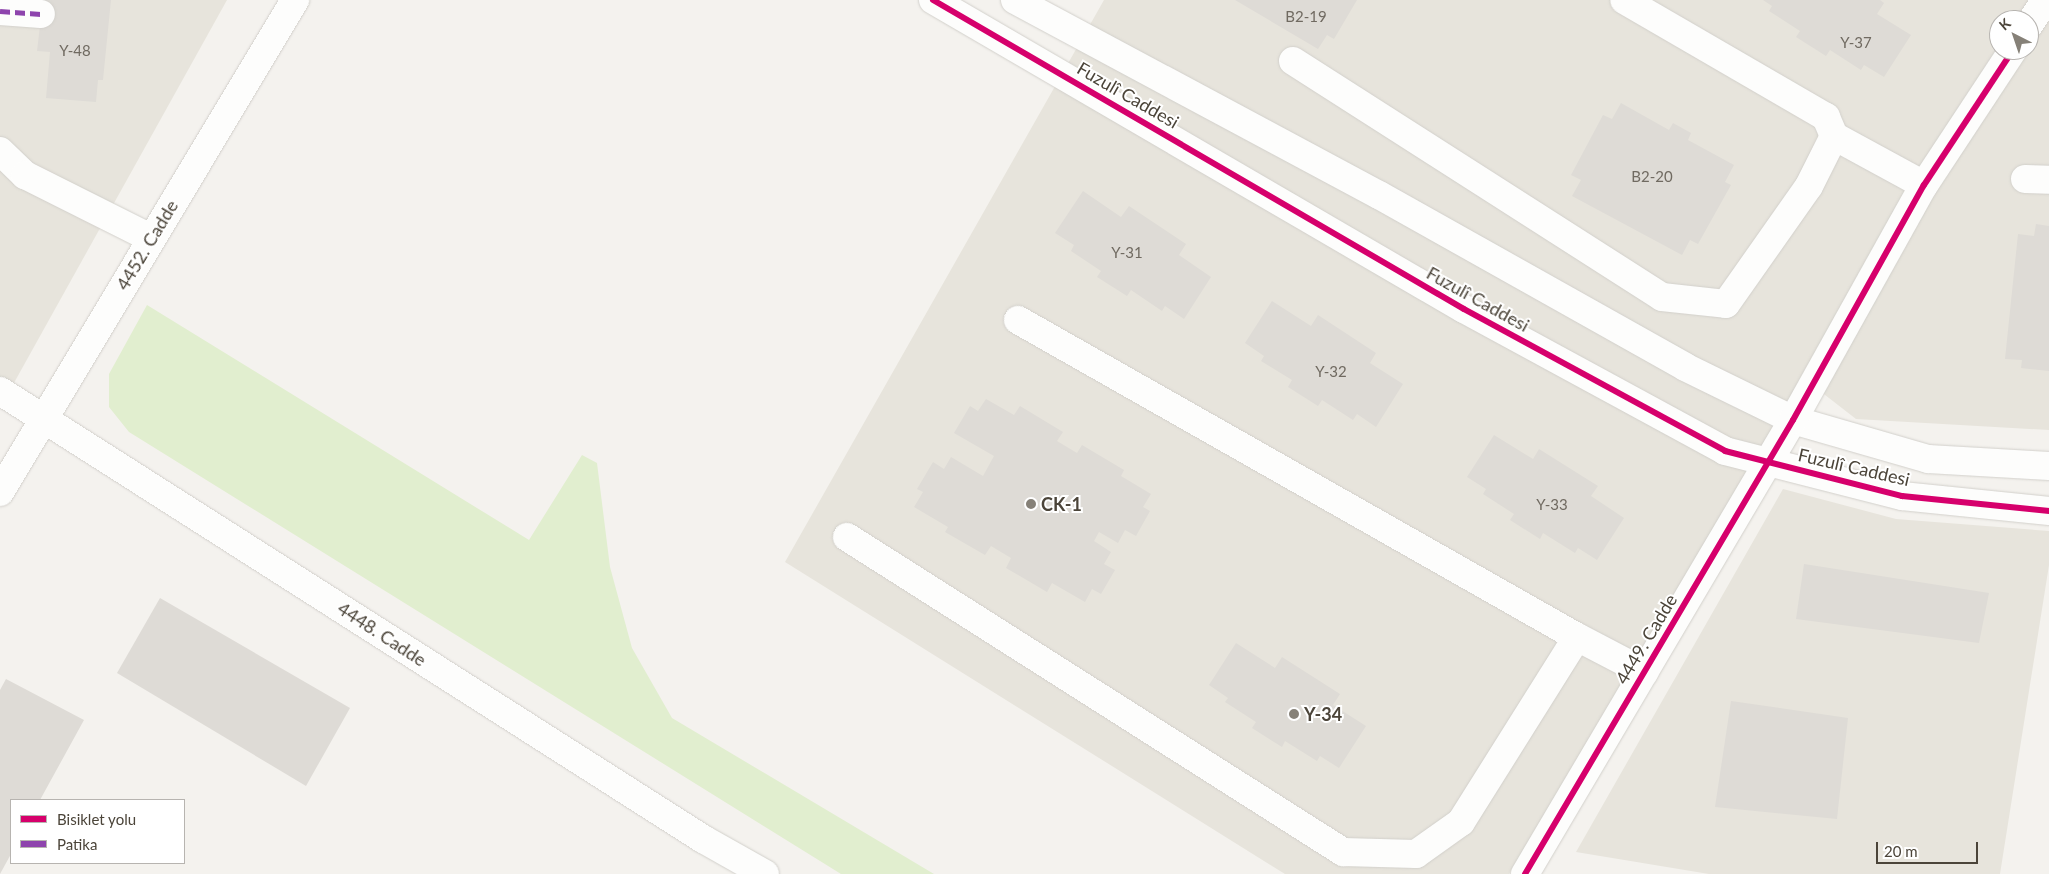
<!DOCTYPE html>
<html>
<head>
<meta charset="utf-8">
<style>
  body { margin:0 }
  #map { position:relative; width:2049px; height:874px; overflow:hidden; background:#f4f2ee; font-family:Lato,sans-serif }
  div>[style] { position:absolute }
  .residential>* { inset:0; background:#e7e4dc }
  .green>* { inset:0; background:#e1eecf }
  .building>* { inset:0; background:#dedbd6 }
  .roads { filter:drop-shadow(0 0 1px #d2d0cb) drop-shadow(0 0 1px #d2d0cb) }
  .minor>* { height:28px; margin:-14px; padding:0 14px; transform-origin:14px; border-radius:14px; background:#fdfdfc }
  .quiet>* { height:5px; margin-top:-2.5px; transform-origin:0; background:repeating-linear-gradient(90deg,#8e44ad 0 10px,transparent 0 15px) }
  .cycleway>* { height:6px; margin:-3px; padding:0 3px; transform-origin:3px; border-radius:3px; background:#d6006c }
  .dots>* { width:14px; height:14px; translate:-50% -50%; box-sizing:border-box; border:2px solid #fff; border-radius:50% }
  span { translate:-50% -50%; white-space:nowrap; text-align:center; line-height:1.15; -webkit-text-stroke:4px #fff; paint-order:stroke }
  .number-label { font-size:15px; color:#706a61 }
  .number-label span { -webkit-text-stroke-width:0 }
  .street-label { font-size:18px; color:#4b4439 }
  .poi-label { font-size:18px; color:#4b4439; font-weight:700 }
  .left { translate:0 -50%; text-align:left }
  .legend { position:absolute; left:10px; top:799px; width:175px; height:65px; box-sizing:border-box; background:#fff; border:1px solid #b7b4b0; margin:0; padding:6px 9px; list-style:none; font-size:15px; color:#4b4439 }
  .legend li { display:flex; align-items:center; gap:10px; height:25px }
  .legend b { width:25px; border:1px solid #b7b4b0 }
  .north { position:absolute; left:1989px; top:10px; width:50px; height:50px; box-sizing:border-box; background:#fff; border:1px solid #b7b4b0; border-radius:50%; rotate:319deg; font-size:14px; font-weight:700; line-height:20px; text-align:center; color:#4b4439 }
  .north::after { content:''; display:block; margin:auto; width:18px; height:22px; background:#868178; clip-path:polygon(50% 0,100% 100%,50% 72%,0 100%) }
  .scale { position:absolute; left:1876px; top:842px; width:102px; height:22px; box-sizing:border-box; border:2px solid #4b4439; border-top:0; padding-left:6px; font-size:15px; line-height:18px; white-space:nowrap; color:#4b4439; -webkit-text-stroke:4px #fff; paint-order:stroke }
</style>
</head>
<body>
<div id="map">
  <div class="residential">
    <div style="clip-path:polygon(0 0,227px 0,0 408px)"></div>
    <div style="clip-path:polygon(evenodd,1104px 0,2049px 0,2049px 430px,1856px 419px,1802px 377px,1509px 874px,1285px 874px,785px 562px,1104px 0,1999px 20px,2029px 20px,2029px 50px,1999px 50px,1999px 20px)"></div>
    <div style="clip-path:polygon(1783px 489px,1896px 519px,2049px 531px,2049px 565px,2000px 874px,1709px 874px,1576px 852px)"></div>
  </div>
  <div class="green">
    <div style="clip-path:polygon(147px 305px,529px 540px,582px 455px,597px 463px,610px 567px,632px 648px,672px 718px,934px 874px,841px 874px,129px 432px,109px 407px,109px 374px)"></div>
  </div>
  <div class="building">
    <div style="clip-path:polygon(43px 0,111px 0,103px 80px,98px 80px,96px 102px,46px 98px,50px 52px,37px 51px)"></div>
    <div style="clip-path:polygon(1235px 0,1357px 0,1334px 39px,1327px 35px,1318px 49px)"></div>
    <div style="clip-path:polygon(1763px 0,1880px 0,1884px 3px,1877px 14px,1911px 35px,1884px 77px,1864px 65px,1861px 70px,1830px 50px,1826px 56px,1796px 37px,1800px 31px,1769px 11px,1772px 6px)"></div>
    <div style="clip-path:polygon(1621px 103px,1669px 130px,1673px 123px,1691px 133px,1688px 140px,1734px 165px,1725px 182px,1731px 185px,1698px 244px,1690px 240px,1682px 255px,1572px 196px,1581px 180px,1571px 175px,1603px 115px,1612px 119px)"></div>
    <div style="clip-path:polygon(1083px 191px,1121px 217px,1129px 206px,1186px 244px,1179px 255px,1211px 277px,1184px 319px,1165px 306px,1162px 311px,1131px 290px,1127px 296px,1097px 277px,1101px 271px,1071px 251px,1074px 245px,1055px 233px)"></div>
    <div style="clip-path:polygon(2036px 224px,2049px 226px,2049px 371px,2021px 368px,2022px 360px,2005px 359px,2018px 234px,2034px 236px)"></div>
    <div style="clip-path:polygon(1272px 301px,1311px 326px,1318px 315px,1376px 353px,1370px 363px,1403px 384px,1376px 427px,1357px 414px,1353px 420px,1322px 400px,1318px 406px,1288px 387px,1292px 380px,1261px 361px,1264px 356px,1245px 343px)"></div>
    <div style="clip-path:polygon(986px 399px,1014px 415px,1020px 406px,1063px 432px,1057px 441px,1077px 453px,1082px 445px,1124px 470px,1121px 476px,1151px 494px,1143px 507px,1150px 511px,1136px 536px,1125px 530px,1118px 543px,1099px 532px,1094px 541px,1111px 552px,1104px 564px,1115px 570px,1101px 594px,1092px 589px,1085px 602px,1052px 583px,1047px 592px,1006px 568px,1011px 558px,991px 546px,985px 555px,945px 532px,948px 527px,914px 507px,923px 492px,917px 489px,933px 462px,944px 469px,951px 457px,983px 476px,994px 456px,954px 433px,970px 406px,978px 411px)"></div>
    <div style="clip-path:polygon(1494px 435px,1533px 459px,1539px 449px,1598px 486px,1591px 496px,1624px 518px,1597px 560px,1578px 548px,1575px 553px,1543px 533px,1540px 539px,1510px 520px,1514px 514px,1483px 494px,1486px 489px,1467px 477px)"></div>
    <div style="clip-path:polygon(1804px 564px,1989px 593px,1979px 643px,1796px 619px)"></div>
    <div style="clip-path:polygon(160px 598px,350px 708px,306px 786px,117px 673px)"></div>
    <div style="clip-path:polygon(1236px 643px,1275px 668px,1282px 657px,1340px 694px,1333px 705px,1366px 726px,1339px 768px,1320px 756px,1317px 761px,1285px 741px,1282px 747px,1252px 728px,1256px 722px,1225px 702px,1228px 698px,1209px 685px)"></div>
    <div style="clip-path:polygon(6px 679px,84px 720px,40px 800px,11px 800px,11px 854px,0 874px,0 690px)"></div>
    <div style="clip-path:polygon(1731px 701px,1848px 718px,1837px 819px,1715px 807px)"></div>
  </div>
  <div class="roads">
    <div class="minor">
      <div style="left:933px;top:0;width:614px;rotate:30.2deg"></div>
      <div style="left:1464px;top:309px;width:297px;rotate:28.5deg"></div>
      <div style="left:1725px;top:451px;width:183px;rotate:14.3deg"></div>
      <div style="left:1902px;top:496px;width:148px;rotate:5.8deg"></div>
      <div style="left:1015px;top:0;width:413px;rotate:28.2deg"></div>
      <div style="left:1379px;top:195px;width:351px;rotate:29.3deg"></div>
      <div style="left:1685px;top:367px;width:120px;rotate:26.1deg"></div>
      <div style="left:1793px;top:420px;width:141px;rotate:16.1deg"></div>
      <div style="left:1928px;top:459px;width:121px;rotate:3.3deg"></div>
      <div style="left:0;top:11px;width:41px;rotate:4.2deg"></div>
      <div style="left:2029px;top:25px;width:30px;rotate:-57deg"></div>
      <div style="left:1293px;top:61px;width:438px;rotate:32.6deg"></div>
      <div style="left:1662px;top:297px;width:64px;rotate:6.2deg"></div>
      <div style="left:1726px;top:304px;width:144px;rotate:-54.9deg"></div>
      <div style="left:1809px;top:186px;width:56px;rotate:-63.4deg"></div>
      <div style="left:1834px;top:136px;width:21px;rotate:-113deg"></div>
      <div style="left:1826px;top:117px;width:233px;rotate:-149.9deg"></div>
      <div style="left:1834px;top:136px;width:102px;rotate:28.6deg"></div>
      <div style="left:0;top:151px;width:35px;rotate:44deg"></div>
      <div style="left:25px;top:175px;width:141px;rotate:26.6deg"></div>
      <div style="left:2025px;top:179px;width:24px;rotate:2deg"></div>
      <div style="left:1018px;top:320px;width:643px;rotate:29.56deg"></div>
      <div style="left:1577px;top:637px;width:76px;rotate:27.6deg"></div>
      <div style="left:0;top:391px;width:834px;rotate:32.51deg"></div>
      <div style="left:703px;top:839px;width:71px;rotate:29.4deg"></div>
      <div style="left:0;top:492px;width:574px;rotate:-59.05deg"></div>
      <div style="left:847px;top:537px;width:588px;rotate:32.42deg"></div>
      <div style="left:1343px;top:852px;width:73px;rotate:1.6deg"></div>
      <div style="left:1416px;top:854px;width:55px;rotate:-35.4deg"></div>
      <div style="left:1461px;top:822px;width:218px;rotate:-57.9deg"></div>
      <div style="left:1525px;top:874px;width:527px;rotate:-59.45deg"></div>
      <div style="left:1793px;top:420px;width:269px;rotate:-60.9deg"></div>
      <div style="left:1924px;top:185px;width:162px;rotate:-56.6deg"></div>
    </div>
  </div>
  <div class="quiet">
    <div style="left:0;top:11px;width:41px;rotate:4.2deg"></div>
  </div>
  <div class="cycleway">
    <div style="left:933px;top:0;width:614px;rotate:30.2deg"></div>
    <div style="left:1464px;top:309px;width:297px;rotate:28.5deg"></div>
    <div style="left:1725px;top:451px;width:183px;rotate:14.3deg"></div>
    <div style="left:1902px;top:496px;width:148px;rotate:5.8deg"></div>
    <div style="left:1525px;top:874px;width:527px;rotate:-59.45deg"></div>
    <div style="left:1793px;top:420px;width:269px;rotate:-60.9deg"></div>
    <div style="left:1924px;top:185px;width:162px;rotate:-56.6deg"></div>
  </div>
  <div class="dots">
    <div style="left:1031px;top:504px;background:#868178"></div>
    <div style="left:1294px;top:714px;background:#868178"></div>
  </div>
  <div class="number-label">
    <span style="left:1306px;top:17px">B2-19</span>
    <span style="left:1856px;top:43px">Y-37</span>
    <span style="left:75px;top:51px">Y-48</span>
    <span style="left:1652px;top:177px">B2-20</span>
    <span style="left:1127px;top:253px">Y-31</span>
    <span style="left:1331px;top:372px">Y-32</span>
    <span style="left:1552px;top:505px">Y-33</span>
  </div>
  <div class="street-label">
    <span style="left:1128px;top:95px;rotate:30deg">Fuzulî Caddesi</span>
    <span style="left:147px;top:245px;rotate:-59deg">4452. Cadde</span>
    <span style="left:1478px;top:299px;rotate:29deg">Fuzulî Caddesi</span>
    <span style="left:1854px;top:467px;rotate:13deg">Fuzulî Caddesi</span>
    <span style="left:382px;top:634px;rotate:33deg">4448. Cadde</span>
    <span style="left:1646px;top:639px;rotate:-59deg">4449. Cadde</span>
  </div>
  <div class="poi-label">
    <span class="left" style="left:1041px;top:504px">CK-1</span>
    <span class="left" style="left:1304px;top:714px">Y-34</span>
  </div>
  <ul class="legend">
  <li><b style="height:6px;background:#d6006c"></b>Bisiklet yolu</li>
  <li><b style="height:6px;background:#8e44ad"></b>Patika</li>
  </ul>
  <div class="north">K</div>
  <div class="scale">20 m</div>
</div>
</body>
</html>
